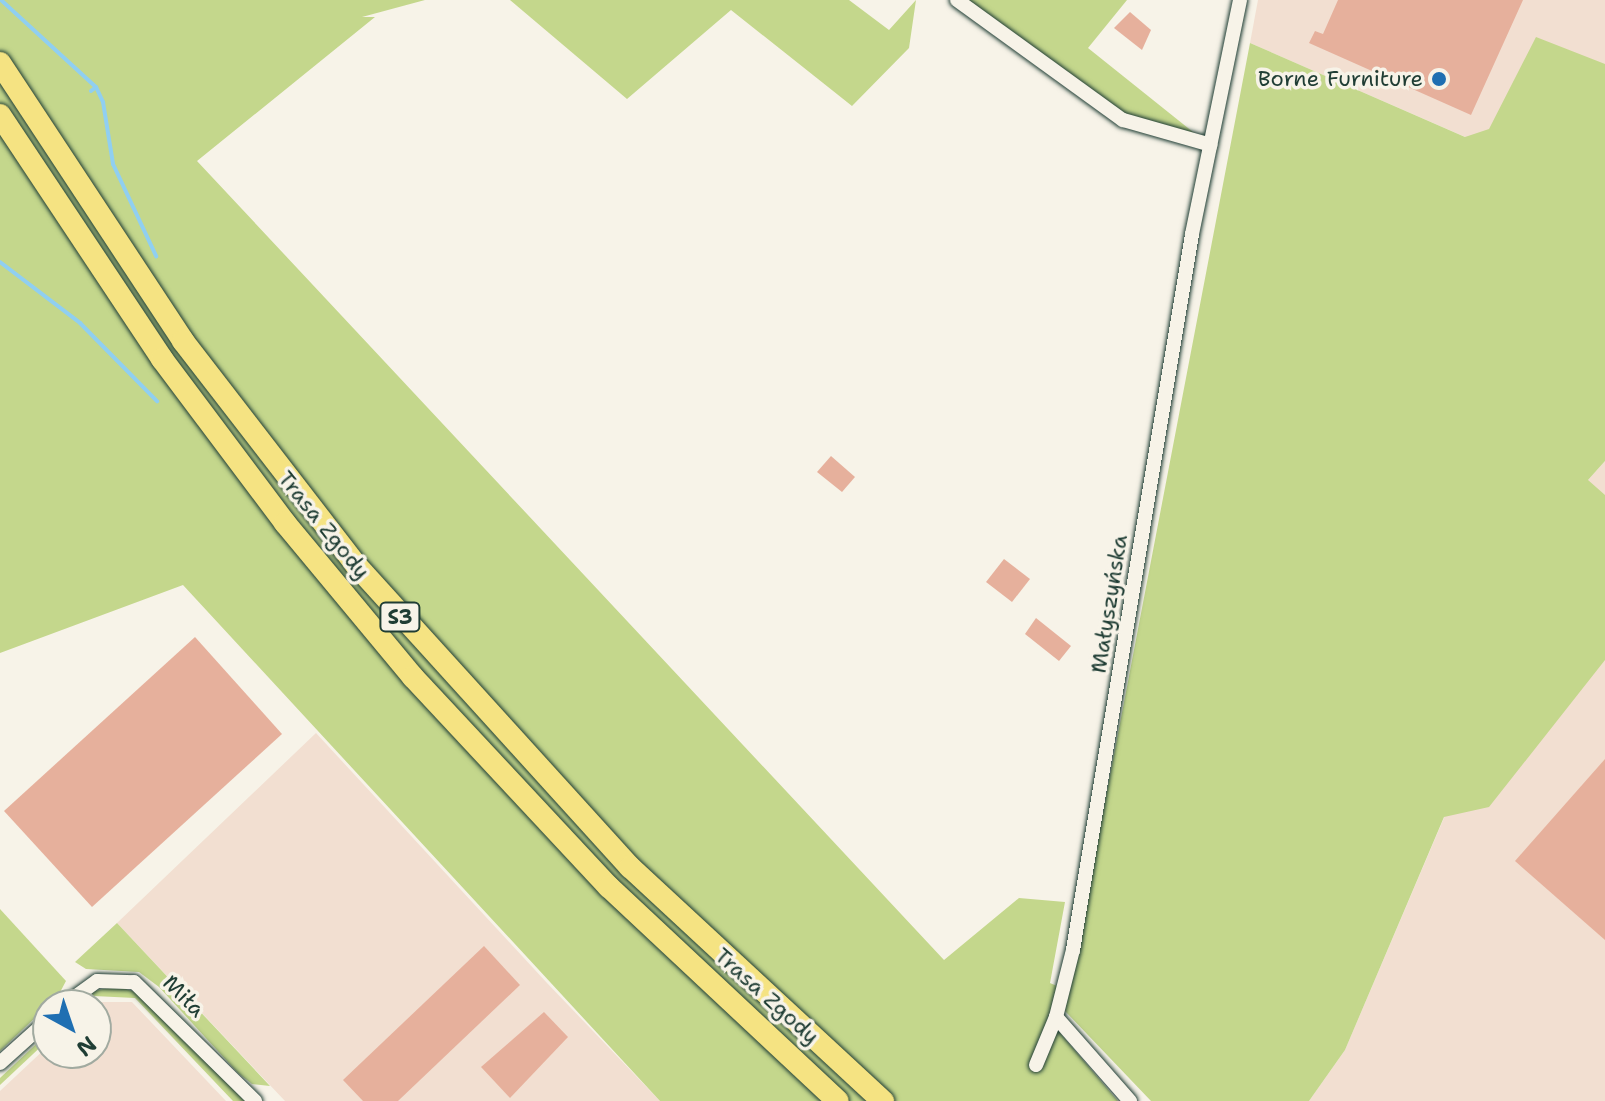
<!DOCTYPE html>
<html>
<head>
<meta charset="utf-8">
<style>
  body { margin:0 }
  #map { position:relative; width:1605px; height:1101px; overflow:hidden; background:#f7f3e8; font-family:"Shantell Sans",sans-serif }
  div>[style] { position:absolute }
  .built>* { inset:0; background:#f2dfd1 }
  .green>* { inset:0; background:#c4d78c }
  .stream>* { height:4px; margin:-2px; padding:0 2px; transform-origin:2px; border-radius:2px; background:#90cff1 }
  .building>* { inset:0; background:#e6b09c }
  .roads { filter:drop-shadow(0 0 2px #1f3d34) drop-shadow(0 0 2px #1f3d34) }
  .minor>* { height:14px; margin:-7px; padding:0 7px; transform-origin:7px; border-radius:7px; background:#f7f3e8 }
  .highway>* { height:22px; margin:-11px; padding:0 11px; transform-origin:11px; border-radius:11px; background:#f5e382 }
  .dots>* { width:22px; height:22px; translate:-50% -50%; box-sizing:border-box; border:4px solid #f7f3e8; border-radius:50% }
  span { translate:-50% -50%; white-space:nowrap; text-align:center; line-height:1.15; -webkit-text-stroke:7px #f7f3e8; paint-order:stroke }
  .shield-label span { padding:2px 6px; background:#f7f3e8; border:2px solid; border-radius:6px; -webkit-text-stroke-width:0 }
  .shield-label { font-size:20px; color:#1f3d34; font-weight:700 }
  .poi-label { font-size:22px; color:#1f3d34 }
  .right { translate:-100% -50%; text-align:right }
  .street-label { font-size:22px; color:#1f3d34 }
  .north { position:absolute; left:32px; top:989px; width:80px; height:80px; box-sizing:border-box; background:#f7f3e8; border:2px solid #a1aaa0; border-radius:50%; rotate:140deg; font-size:22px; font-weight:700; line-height:32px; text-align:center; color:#1f3d34 }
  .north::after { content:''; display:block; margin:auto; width:28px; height:36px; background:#1f6fb2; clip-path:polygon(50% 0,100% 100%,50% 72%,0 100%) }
</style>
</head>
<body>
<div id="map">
  <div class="built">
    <div style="clip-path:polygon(1258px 0,1605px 0,1605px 198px,1250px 43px)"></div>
    <div style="clip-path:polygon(1605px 461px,1605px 1101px,1309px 1101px,1345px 1050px,1588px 480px)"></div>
    <div style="clip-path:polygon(316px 733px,547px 983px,660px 1101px,285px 1101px,117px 923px)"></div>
    <div style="clip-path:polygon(94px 1002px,132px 1002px,226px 1101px,0 1101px,0 1091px,48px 1046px,48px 1053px,96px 1053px)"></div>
  </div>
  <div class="green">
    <div style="clip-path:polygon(0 0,425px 0,362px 17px,375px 17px,197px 161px,944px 960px,1019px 898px,1065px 902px,1050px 983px,1057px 986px,1048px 1019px,1118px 1101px,660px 1101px,183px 585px,0 653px)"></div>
    <div style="clip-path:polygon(510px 0,849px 0,889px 30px,916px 0,909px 48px,852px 106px,731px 10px,627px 99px)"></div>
    <div style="clip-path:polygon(964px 0,1127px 0,1088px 48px,1198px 136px,1121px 116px)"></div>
    <div style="clip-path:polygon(1536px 37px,1605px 64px,1605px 461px,1588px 480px,1605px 495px,1605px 660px,1489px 807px,1444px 817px,1345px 1050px,1309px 1101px,1151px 1101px,1065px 1011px,1250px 43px,1465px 137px,1489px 129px)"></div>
    <div style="clip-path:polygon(0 909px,66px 981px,58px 996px,0 1051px)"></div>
    <div style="clip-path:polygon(117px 923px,270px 1086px,252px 1084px,238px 1073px,159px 987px,139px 972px,86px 969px,75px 962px)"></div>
    <div style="clip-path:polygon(116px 986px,135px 992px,245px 1101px,233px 1101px,135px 998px,94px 996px,78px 1005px,95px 991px)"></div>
    <div style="clip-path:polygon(48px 1033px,48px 1040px,0 1085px,0 1078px)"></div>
  </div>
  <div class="stream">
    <div style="left:1px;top:0;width:129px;rotate:42.5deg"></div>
    <div style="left:91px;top:91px;width:6px;rotate:-39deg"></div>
    <div style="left:96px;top:87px;width:17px;rotate:65deg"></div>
    <div style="left:103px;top:102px;width:63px;rotate:80.8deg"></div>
    <div style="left:113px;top:164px;width:102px;rotate:64.9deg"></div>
    <div style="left:0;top:262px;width:101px;rotate:37.3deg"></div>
    <div style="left:80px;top:323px;width:110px;rotate:45.4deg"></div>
  </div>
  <div class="building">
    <div style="clip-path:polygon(1338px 0,1523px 0,1471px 115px,1309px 43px,1315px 31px,1323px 34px)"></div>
    <div style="clip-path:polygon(1130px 12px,1151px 30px,1142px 50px,1114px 28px)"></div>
    <div style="clip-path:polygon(831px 456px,855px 477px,842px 492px,817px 472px)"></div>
    <div style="clip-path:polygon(1004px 559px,1030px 579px,1012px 602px,986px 582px)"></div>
    <div style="clip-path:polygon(1036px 618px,1071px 646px,1059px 661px,1025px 634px)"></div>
    <div style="clip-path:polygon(195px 637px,282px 734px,92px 907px,4px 811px)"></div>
    <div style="clip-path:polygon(1605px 759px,1605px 940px,1515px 861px)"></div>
    <div style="clip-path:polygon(484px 946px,520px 985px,398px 1101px,363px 1101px,343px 1080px)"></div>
    <div style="clip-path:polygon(544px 1012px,568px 1037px,510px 1098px,481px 1067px)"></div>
  </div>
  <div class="roads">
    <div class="minor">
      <div style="left:957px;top:0;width:205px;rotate:35.9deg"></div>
      <div style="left:1123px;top:120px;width:91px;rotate:15.9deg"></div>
      <div style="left:64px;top:1005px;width:41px;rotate:-36deg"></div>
      <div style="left:97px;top:981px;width:37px;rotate:2deg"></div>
      <div style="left:134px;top:982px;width:170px;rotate:44.5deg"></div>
      <div style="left:1056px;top:1017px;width:112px;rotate:48.6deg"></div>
      <div style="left:0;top:1063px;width:64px;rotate:-41.9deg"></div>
      <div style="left:1036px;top:1065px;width:52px;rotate:-67.4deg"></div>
      <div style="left:1056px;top:1017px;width:69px;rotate:-75.8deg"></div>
      <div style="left:1073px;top:950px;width:726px;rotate:-80.56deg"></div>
      <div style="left:1192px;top:234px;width:239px;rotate:-78.4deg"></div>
    </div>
    <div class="highway">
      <div style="left:0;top:63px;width:333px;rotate:56.6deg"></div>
      <div style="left:183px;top:341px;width:283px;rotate:52.3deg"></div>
      <div style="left:356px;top:565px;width:408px;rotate:47.8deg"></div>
      <div style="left:630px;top:867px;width:345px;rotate:42.8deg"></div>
      <div style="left:0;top:115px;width:293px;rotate:56.4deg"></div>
      <div style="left:162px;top:359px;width:205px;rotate:53.1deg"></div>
      <div style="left:285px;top:523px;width:200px;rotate:50.3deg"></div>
      <div style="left:413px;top:677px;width:287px;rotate:47deg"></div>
      <div style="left:609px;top:887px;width:313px;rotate:43.1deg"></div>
    </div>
  </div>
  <div class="dots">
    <div style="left:1439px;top:79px;background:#1f6fb2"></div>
  </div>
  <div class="shield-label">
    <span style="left:400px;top:617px">S3</span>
  </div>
  <div class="poi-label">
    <span class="right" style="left:1423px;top:79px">Borne Furniture</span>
  </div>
  <div class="street-label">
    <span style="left:324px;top:525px;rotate:51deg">Trasa Zgody</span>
    <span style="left:1109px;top:604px;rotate:-81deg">Małyszyńska</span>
    <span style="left:184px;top:996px;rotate:45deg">Miła</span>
    <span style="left:767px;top:996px;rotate:42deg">Trasa Zgody</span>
  </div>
  <div class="north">N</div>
</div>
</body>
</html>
